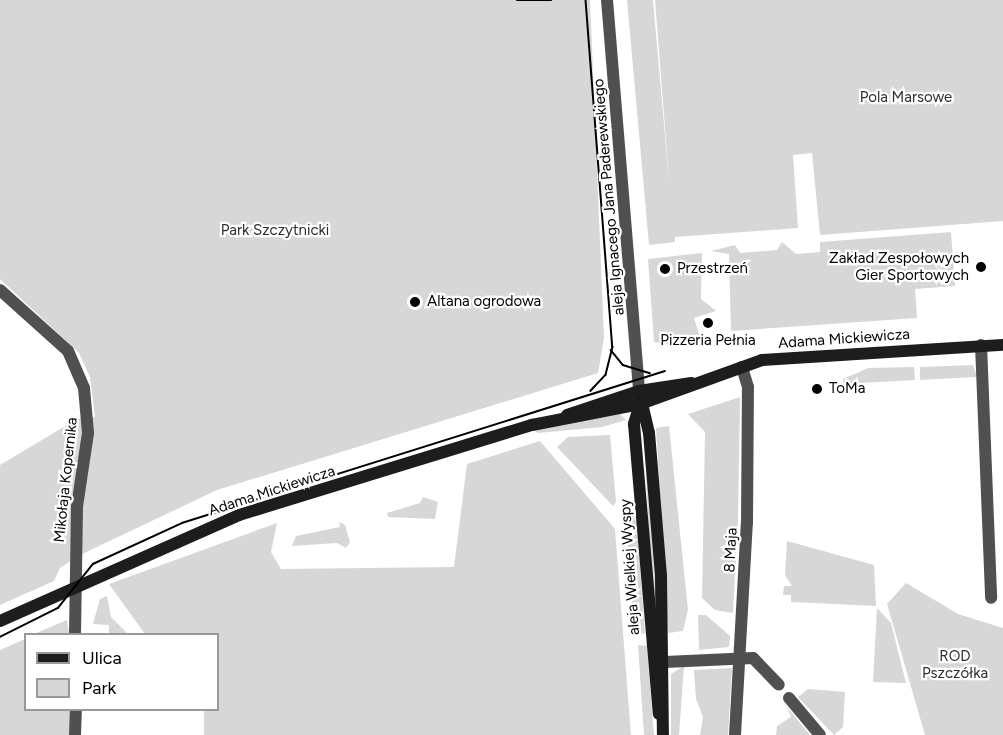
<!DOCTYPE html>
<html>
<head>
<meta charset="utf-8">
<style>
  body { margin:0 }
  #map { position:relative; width:1003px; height:735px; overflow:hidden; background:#fff; font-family:Figtree,sans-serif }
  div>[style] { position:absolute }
  .green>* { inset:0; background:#d7d7d7 }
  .minor>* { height:12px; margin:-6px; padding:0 6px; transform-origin:6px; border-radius:6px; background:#505050 }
  .tertiary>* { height:12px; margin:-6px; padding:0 6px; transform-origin:6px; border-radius:6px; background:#505050 }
  .secondary>* { height:12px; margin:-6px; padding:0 6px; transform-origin:6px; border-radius:6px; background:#1d1d1d }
  .tram>* { height:1.5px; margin:-0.75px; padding:0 0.75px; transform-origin:0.75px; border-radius:0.75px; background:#000 }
  .dots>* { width:16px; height:16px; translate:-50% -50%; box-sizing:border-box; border:3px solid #fff; border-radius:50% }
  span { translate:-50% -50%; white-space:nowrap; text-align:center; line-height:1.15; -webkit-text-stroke:4.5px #fff; paint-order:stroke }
  .park-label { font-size:15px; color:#2e2e2e }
  .street-label { font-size:15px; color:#000 }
  .poi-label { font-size:15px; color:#000 }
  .right { translate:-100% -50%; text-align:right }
  .left { translate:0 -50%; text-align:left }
  .legend { position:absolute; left:24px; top:633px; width:195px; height:78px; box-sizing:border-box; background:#fff; border:2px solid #999; margin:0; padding:8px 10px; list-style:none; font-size:18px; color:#000 }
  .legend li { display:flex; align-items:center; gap:12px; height:30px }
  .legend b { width:30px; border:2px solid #999 }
</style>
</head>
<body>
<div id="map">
  <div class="green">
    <div style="clip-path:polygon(0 0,590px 0,604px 338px,598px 373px,217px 490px,80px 555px,60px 568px,54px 581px,0 605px,0 465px,77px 419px,95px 417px,90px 377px,79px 353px,0 279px)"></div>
    <div style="clip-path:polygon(627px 0,653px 0,670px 192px,655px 0,1003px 0,1003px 221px,820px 235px,812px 153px,793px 155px,798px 228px,675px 237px,675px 242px,649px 245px)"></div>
    <div style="clip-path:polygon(951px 232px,955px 286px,915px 289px,917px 318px,731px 331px,729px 254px,711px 251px,735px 245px,740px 253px,777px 250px,782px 242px,796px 254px,820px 252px,820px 242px)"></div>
    <div style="clip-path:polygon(702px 253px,701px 299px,716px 311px,694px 318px,700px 337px,675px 345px,654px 342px,648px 259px)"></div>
    <div style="clip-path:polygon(973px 365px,977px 377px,920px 380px,920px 367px)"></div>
    <div style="clip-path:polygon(914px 367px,915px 380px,843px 384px,843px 379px,868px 368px)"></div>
    <div style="clip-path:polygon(740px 397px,738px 519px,733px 613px,715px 610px,702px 598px,705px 432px,688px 414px)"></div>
    <div style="clip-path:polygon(620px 414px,626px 420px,602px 427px,538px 433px,533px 429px)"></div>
    <div style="clip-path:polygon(669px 426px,688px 610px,683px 631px,668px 633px,656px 428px)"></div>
    <div style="clip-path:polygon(644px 434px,659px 633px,654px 633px)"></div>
    <div style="clip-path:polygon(610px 435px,616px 502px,613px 506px,557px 447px,568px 437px)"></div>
    <div style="clip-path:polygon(540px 441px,615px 529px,631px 735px,204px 735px,204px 710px,218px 710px,218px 634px,145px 634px,109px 584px,277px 523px,271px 552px,281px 569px,454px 567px,467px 464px)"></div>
    <div style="clip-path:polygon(423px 497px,438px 502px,435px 519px,388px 517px,387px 513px,420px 503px)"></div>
    <div style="clip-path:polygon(625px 507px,631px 507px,637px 525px,645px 634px,634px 632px)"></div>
    <div style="clip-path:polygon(339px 522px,345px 525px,350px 542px,346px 548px,337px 543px,292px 546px,296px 536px,340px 527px)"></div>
    <div style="clip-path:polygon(787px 541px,874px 565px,876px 606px,791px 602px,791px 595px,783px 595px,784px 586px,792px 586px,785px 575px)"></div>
    <div style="clip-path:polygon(906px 583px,958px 614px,1003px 628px,1003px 735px,925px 735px,887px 604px)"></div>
    <div style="clip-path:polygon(107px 596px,111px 617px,128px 634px,109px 634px,109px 625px,93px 624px,100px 599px)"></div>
    <div style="clip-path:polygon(877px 608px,891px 623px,906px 683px,873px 682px)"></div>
    <div style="clip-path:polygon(698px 615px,706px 615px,730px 636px,729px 647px,699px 650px)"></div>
    <div style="clip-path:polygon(67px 620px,69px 634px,34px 634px)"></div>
    <div style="clip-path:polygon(25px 639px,26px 710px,70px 710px,70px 735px,0 735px,0 650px)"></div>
    <div style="clip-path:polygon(638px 645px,647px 646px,654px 735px,644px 735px)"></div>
    <div style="clip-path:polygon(684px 666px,679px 735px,671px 735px,671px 674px)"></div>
    <div style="clip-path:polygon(732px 668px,728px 735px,700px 735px,703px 717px,696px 699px,694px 670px)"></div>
    <div style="clip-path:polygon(808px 689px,845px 692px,843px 727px,834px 735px,798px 697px)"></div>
    <div style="clip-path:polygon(787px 707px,810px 735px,776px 735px,777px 726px,791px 717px)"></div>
  </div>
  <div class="minor">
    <div style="left:0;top:290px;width:91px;rotate:41.9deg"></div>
    <div style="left:68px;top:351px;width:40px;rotate:66.6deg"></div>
    <div style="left:84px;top:388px;width:45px;rotate:84.9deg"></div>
    <div style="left:88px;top:433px;width:75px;rotate:98.5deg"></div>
    <div style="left:77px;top:507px;width:127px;rotate:90.9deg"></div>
    <div style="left:981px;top:345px;width:253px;rotate:87.7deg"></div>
    <div style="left:665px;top:662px;width:88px;rotate:-2.6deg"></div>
    <div style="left:753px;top:658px;width:37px;rotate:46deg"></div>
    <div style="left:789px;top:698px;width:48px;rotate:50deg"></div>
    <div style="left:75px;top:735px;width:25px;rotate:-88deg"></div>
    <div style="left:735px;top:735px;width:212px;rotate:-86.8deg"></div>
    <div style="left:747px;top:523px;width:136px;rotate:-89.6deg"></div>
    <div style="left:748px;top:387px;width:21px;rotate:-107deg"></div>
  </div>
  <div class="tertiary">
    <div style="left:607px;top:0;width:392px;rotate:85.3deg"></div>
  </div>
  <div class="secondary">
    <div style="left:639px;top:391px;width:43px;rotate:76.6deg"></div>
    <div style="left:649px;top:433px;width:144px;rotate:85.2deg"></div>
    <div style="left:661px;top:577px;width:158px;rotate:89.3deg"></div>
    <div style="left:640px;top:404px;width:21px;rotate:107deg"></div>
    <div style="left:634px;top:424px;width:291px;rotate:85.1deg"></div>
    <div style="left:567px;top:415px;width:76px;rotate:-18.4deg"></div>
    <div style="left:639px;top:391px;width:53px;rotate:-8.7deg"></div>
    <div style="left:0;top:621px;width:261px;rotate:-23.9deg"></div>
    <div style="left:239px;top:515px;width:307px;rotate:-17.1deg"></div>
    <div style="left:532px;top:425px;width:110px;rotate:-11deg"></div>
    <div style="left:640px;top:404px;width:130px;rotate:-19.8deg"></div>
    <div style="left:762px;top:360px;width:241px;rotate:-3.6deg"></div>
  </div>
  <div class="tram">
    <div style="left:517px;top:0;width:34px"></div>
    <div style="left:586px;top:0;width:348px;rotate:85.6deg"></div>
    <div style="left:613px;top:347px;width:29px;rotate:104deg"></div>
    <div style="left:606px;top:375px;width:22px;rotate:133deg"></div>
    <div style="left:611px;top:350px;width:19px;rotate:51deg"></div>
    <div style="left:623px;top:365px;width:28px;rotate:17deg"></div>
    <div style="left:0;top:637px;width:65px;rotate:-26.6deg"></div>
    <div style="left:58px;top:608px;width:56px;rotate:-51.5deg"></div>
    <div style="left:93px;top:564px;width:98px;rotate:-24.7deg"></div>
    <div style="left:182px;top:523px;width:506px;rotate:-17.47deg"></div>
  </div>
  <div class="dots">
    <div style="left:981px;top:267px;background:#000"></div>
    <div style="left:665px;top:269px;background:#000"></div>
    <div style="left:415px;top:302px;background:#000"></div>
    <div style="left:708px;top:323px;background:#000"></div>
    <div style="left:817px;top:389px;background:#000"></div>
  </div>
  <div class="park-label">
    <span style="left:906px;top:98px">Pola Marsowe</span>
    <span style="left:275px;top:231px">Park Szczytnicki</span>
    <span style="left:955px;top:665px">ROD<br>Pszczółka</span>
  </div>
  <div class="street-label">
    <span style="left:609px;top:197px;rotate:-95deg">aleja Ignacego Jana Paderewskiego</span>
    <span style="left:844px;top:339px;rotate:-4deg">Adama Mickiewicza</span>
    <span style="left:66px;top:480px;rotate:-84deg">Mikołaja Kopernika</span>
    <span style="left:272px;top:491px;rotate:-18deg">Adama Mickiewicza</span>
    <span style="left:731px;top:550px;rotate:-87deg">8 Maja</span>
    <span style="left:630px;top:567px;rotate:-94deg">aleja Wielkiej Wyspy</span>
  </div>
  <div class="poi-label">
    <span class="right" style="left:969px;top:267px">Zakład Zespołowych<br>Gier Sportowych</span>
    <span class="left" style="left:677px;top:269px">Przestrzeń</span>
    <span class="left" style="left:427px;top:302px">Altana ogrodowa</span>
    <span style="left:708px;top:341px">Pizzeria Pełnia</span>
    <span class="left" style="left:829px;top:389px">ToMa</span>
  </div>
  <ul class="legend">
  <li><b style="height:8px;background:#1d1d1d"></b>Ulica</li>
  <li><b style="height:16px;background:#d7d7d7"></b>Park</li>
  </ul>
</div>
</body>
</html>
